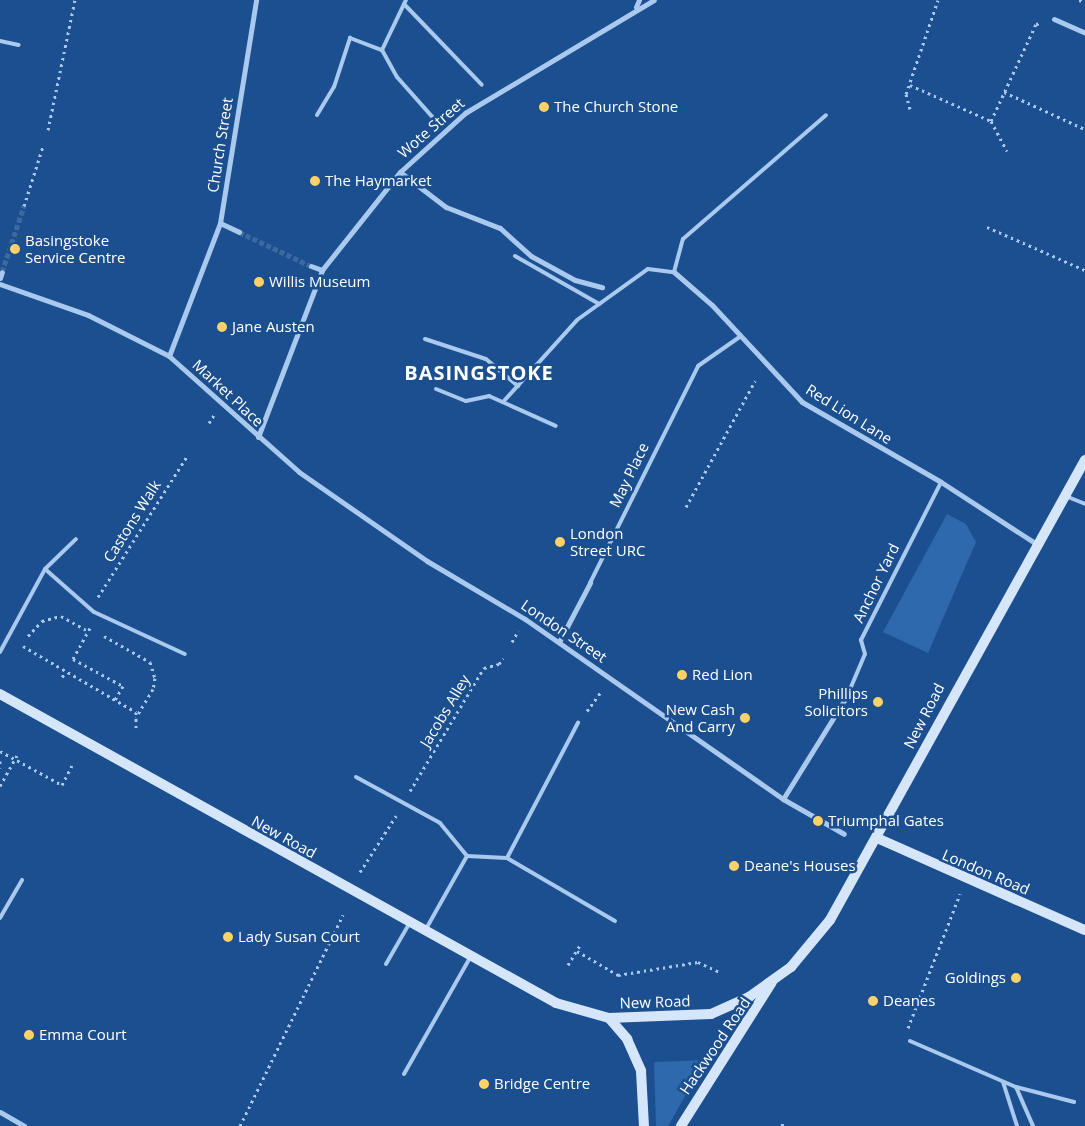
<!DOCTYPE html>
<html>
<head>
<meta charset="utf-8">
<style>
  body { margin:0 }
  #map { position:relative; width:1085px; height:1126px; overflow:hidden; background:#1b4f8f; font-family:"Open Sans",sans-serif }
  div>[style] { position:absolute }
  .green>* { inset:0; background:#2e69ad }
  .street-tunnel>* { height:5px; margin-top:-2.5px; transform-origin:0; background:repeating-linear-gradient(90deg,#3d69a0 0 5px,transparent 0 7.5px) }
  .path>* { height:3px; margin-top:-1.5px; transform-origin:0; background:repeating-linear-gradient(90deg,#a9c9ee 0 2.5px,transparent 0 6.5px) }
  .lane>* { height:4px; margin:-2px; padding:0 2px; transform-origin:2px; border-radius:2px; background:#a9c9ee }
  .street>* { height:5px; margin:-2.5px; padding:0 2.5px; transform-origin:2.5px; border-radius:2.5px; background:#a9c9ee }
  .secondary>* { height:10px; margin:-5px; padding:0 5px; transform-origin:5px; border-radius:5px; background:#d6e6fa }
  .dots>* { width:14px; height:14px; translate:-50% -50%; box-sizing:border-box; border:2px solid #1b4f8f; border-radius:50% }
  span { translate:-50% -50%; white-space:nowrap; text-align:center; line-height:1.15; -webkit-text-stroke:5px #1b4f8f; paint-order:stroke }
  .poi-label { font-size:15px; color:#fff }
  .left { translate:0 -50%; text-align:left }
  .right { translate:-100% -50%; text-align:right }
  .street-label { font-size:15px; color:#fff }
  .district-label { font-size:20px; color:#fff; font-weight:700; letter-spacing:1px }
</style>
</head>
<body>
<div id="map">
  <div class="green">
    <div style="clip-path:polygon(947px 514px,966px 524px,976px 542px,928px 653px,883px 632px)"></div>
    <div style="clip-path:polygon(706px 1060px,668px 1126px,656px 1126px,654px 1062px)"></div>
  </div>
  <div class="street-tunnel">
    <div style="left:239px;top:232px;width:80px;rotate:25.3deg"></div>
    <div style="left:2px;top:272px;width:70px;rotate:-71.6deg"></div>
  </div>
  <div class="path">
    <div style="left:1079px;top:0;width:6px;rotate:18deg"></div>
    <div style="left:910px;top:85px;width:89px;rotate:24deg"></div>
    <div style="left:991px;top:121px;width:34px;rotate:62deg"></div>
    <div style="left:1004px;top:92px;width:89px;rotate:24.6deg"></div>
    <div style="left:910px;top:109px;width:16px;rotate:-105deg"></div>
    <div style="left:906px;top:94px;width:99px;rotate:-71.2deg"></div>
    <div style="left:991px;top:121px;width:107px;rotate:-65.1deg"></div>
    <div style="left:1036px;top:24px;width:5px;rotate:-11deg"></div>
    <div style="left:48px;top:130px;width:133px;rotate:-78.3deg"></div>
    <div style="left:24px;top:206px;width:63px;rotate:-72.4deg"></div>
    <div style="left:987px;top:227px;width:107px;rotate:23.7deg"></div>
    <div style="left:209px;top:423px;width:9px;rotate:-58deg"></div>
    <div style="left:686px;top:507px;width:144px;rotate:-61.3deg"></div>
    <div style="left:98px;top:597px;width:167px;rotate:-57.7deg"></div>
    <div style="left:90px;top:628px;width:35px;rotate:119deg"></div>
    <div style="left:73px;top:659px;width:57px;rotate:28.4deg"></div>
    <div style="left:123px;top:686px;width:16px;rotate:120deg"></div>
    <div style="left:28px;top:636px;width:21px;rotate:-47deg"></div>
    <div style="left:42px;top:621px;width:20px;rotate:-15deg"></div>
    <div style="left:61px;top:616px;width:31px;rotate:29deg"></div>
    <div style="left:104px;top:636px;width:53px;rotate:29.5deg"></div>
    <div style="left:150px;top:662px;width:17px;rotate:73deg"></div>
    <div style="left:155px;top:678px;width:11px;rotate:100deg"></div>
    <div style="left:153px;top:689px;width:33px;rotate:121deg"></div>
    <div style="left:512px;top:642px;width:13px;rotate:-61deg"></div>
    <div style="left:23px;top:646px;width:131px;rotate:30.3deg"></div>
    <div style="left:136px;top:712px;width:17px;rotate:90deg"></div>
    <div style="left:62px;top:677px;width:6px;rotate:-51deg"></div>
    <div style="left:587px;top:711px;width:24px;rotate:-54deg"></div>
    <div style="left:0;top:751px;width:71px;rotate:28.7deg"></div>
    <div style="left:62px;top:785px;width:22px;rotate:-63deg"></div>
    <div style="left:0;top:761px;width:7px;rotate:90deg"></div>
    <div style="left:0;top:786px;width:35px;rotate:-61deg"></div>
    <div style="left:410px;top:791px;width:144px;rotate:-59deg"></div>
    <div style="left:484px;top:668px;width:16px;rotate:-15deg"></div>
    <div style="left:499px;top:664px;width:7px;rotate:-56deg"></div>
    <div style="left:360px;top:872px;width:67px;rotate:-57.3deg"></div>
    <div style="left:577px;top:951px;width:48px;rotate:30.3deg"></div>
    <div style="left:618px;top:975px;width:81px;rotate:-9.2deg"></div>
    <div style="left:698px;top:962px;width:26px;rotate:25deg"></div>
    <div style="left:568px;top:965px;width:23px;rotate:-59deg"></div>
    <div style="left:908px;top:1028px;width:144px;rotate:-68.8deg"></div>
    <div style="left:240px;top:1126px;width:235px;rotate:-64deg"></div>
    <div style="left:782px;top:1126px;width:4px;rotate:-76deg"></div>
  </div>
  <div class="lane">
    <div style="left:404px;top:4px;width:112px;rotate:46.1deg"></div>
    <div style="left:0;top:41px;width:19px;rotate:12deg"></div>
    <div style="left:382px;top:50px;width:31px;rotate:61deg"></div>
    <div style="left:397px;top:77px;width:57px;rotate:48.5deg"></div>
    <div style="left:317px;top:115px;width:33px;rotate:-59deg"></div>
    <div style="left:334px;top:87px;width:52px;rotate:-71.9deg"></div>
    <div style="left:350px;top:38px;width:34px;rotate:21deg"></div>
    <div style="left:382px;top:50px;width:55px;rotate:-64.4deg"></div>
    <div style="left:515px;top:256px;width:97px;rotate:29.7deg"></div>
    <div style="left:425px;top:339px;width:64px;rotate:18.2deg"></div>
    <div style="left:486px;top:359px;width:42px;rotate:40.2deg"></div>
    <div style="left:436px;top:389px;width:32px;rotate:22deg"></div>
    <div style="left:466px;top:401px;width:24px;rotate:-12deg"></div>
    <div style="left:489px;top:396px;width:73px;rotate:24.1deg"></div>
    <div style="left:503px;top:402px;width:110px;rotate:-47.9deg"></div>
    <div style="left:577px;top:320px;width:87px;rotate:-35.7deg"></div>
    <div style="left:648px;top:269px;width:26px;rotate:7deg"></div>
    <div style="left:674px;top:272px;width:34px;rotate:-75deg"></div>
    <div style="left:683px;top:239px;width:189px;rotate:-40.9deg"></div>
    <div style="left:1068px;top:497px;width:18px;rotate:22deg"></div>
    <div style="left:45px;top:569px;width:65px;rotate:41.3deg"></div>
    <div style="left:94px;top:612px;width:100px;rotate:24.8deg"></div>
    <div style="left:590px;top:583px;width:242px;rotate:-63.5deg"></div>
    <div style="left:698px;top:366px;width:52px;rotate:-34.9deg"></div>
    <div style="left:0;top:652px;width:94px;rotate:-61.5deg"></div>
    <div style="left:45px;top:569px;width:43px;rotate:-44.1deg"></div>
    <div style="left:848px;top:694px;width:43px;rotate:-67deg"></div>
    <div style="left:865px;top:654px;width:15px;rotate:-106deg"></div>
    <div style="left:861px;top:640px;width:177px;rotate:-63.1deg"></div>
    <div style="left:356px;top:777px;width:96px;rotate:28.7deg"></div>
    <div style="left:440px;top:823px;width:43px;rotate:50.7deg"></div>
    <div style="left:467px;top:856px;width:40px;rotate:2.9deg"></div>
    <div style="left:507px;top:858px;width:125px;rotate:30.3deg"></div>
    <div style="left:507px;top:858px;width:153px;rotate:-62.3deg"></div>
    <div style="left:0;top:918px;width:44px;rotate:-59.9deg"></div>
    <div style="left:426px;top:929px;width:84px;rotate:-60.7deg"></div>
    <div style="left:386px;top:964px;width:46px;rotate:-60.1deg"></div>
    <div style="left:910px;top:1041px;width:116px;rotate:23.5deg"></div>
    <div style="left:1016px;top:1087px;width:43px;rotate:66.4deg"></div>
    <div style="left:404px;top:1074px;width:133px;rotate:-60.4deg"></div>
    <div style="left:1003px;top:1082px;width:46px;rotate:72.3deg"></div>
    <div style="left:1016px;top:1087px;width:60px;rotate:14.5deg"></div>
  </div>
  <div class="street">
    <div style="left:636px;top:7px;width:8px;rotate:-67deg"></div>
    <div style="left:1054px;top:19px;width:34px;rotate:24deg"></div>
    <div style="left:400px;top:172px;width:58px;rotate:37.3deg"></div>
    <div style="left:446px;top:207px;width:58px;rotate:21.3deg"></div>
    <div style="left:500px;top:228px;width:42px;rotate:42.1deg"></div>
    <div style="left:531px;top:256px;width:50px;rotate:28.6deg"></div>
    <div style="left:575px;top:280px;width:28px;rotate:15deg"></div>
    <div style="left:220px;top:223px;width:21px;rotate:25deg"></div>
    <div style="left:311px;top:266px;width:12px;rotate:20deg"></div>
    <div style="left:674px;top:272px;width:50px;rotate:41deg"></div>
    <div style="left:712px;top:305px;width:132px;rotate:47.1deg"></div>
    <div style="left:802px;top:402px;width:160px;rotate:29.9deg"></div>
    <div style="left:941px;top:482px;width:116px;rotate:33deg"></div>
    <div style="left:0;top:278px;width:6px;rotate:-72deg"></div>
    <div style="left:0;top:284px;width:93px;rotate:19.4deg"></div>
    <div style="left:88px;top:315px;width:91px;rotate:26.8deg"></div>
    <div style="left:169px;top:356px;width:174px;rotate:41.7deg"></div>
    <div style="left:299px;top:472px;width:156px;rotate:34.8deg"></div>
    <div style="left:427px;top:561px;width:114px;rotate:30.6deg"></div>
    <div style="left:525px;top:619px;width:315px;rotate:34.9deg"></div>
    <div style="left:783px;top:799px;width:70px;rotate:29.8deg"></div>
    <div style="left:169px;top:356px;width:142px;rotate:-69deg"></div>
    <div style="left:220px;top:223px;width:226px;rotate:-80.8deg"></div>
    <div style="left:258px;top:437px;width:179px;rotate:-69deg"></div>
    <div style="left:322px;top:270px;width:125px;rotate:-51.5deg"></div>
    <div style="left:400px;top:172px;width:88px;rotate:-42.2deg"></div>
    <div style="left:465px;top:113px;width:220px;rotate:-30.9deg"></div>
    <div style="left:559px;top:642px;width:67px;rotate:-62.3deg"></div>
    <div style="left:783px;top:799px;width:123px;rotate:-58.2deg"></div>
    <div style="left:0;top:1112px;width:28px;rotate:30deg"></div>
  </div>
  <div class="secondary">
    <div style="left:0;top:694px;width:636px;rotate:29.06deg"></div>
    <div style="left:556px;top:1003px;width:55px;rotate:15.8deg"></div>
    <div style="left:609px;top:1018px;width:102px;rotate:-2.2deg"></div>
    <div style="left:711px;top:1014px;width:42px;rotate:-24.1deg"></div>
    <div style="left:749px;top:997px;width:52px;rotate:-35.5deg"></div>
    <div style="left:791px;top:967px;width:61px;rotate:-50.3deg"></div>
    <div style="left:830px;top:920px;width:526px;rotate:-61deg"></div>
    <div style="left:877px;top:838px;width:227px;rotate:23.9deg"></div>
    <div style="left:609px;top:1018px;width:28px;rotate:49deg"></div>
    <div style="left:627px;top:1039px;width:35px;rotate:66deg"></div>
    <div style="left:641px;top:1071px;width:55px;rotate:86.9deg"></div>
    <div style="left:681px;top:1126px;width:170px;rotate:-57.7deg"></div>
  </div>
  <div class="dots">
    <div style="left:544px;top:107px;background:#ffd166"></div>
    <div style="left:315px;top:181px;background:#ffd166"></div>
    <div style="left:15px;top:249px;background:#ffd166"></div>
    <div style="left:259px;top:282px;background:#ffd166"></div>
    <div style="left:222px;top:327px;background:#ffd166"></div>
    <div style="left:560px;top:542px;background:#ffd166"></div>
    <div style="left:682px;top:675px;background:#ffd166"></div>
    <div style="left:878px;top:702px;background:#ffd166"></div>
    <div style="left:745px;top:718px;background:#ffd166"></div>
    <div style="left:818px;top:821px;background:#ffd166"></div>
    <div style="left:734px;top:866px;background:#ffd166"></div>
    <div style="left:228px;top:937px;background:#ffd166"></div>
    <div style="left:1016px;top:978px;background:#ffd166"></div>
    <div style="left:873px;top:1001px;background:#ffd166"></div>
    <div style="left:29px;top:1035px;background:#ffd166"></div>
    <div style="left:484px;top:1084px;background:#ffd166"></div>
  </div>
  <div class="poi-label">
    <span class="left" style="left:554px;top:107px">The Church Stone</span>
    <span class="left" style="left:325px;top:181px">The Haymarket</span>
    <span class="left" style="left:25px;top:249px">Basingstoke<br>Service Centre</span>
    <span class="left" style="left:269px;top:282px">Willis Museum</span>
    <span class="left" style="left:232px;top:327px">Jane Austen</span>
    <span class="left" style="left:570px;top:542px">London<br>Street URC</span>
    <span class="left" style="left:692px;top:675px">Red Lion</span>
    <span class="right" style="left:868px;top:702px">Phillips<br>Solicitors</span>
    <span class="right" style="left:735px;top:718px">New Cash<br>And Carry</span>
    <span class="left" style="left:828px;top:821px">Triumphal Gates</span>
    <span class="left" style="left:744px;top:866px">Deane's Houses</span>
    <span class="left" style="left:238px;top:937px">Lady Susan Court</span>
    <span class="right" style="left:1006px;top:978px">Goldings</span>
    <span class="left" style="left:883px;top:1001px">Deanes</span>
    <span class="left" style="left:39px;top:1035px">Emma Court</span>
    <span class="left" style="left:494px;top:1084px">Bridge Centre</span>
  </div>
  <div class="street-label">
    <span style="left:431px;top:128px;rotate:-41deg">Wote Street</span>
    <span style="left:220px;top:145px;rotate:-81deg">Church Street</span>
    <span style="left:228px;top:393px;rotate:43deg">Market Place</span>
    <span style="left:849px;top:414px;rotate:32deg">Red Lion Lane</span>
    <span style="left:629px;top:475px;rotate:-64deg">May Place</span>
    <span style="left:132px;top:521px;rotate:-58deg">Castons Walk</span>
    <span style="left:876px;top:583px;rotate:-64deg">Anchor Yard</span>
    <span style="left:564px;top:631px;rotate:34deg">London Street</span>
    <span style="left:445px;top:711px;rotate:-59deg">Jacobs Alley</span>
    <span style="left:924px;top:716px;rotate:-63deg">New Road</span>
    <span style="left:284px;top:837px;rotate:29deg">New Road</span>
    <span style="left:986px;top:872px;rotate:23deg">London Road</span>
    <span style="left:655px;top:1002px;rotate:-2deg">New Road</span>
    <span style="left:715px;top:1046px;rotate:-56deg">Hackwood Road</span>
  </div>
  <div class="district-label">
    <span style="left:479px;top:372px">BASINGSTOKE</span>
  </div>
</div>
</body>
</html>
